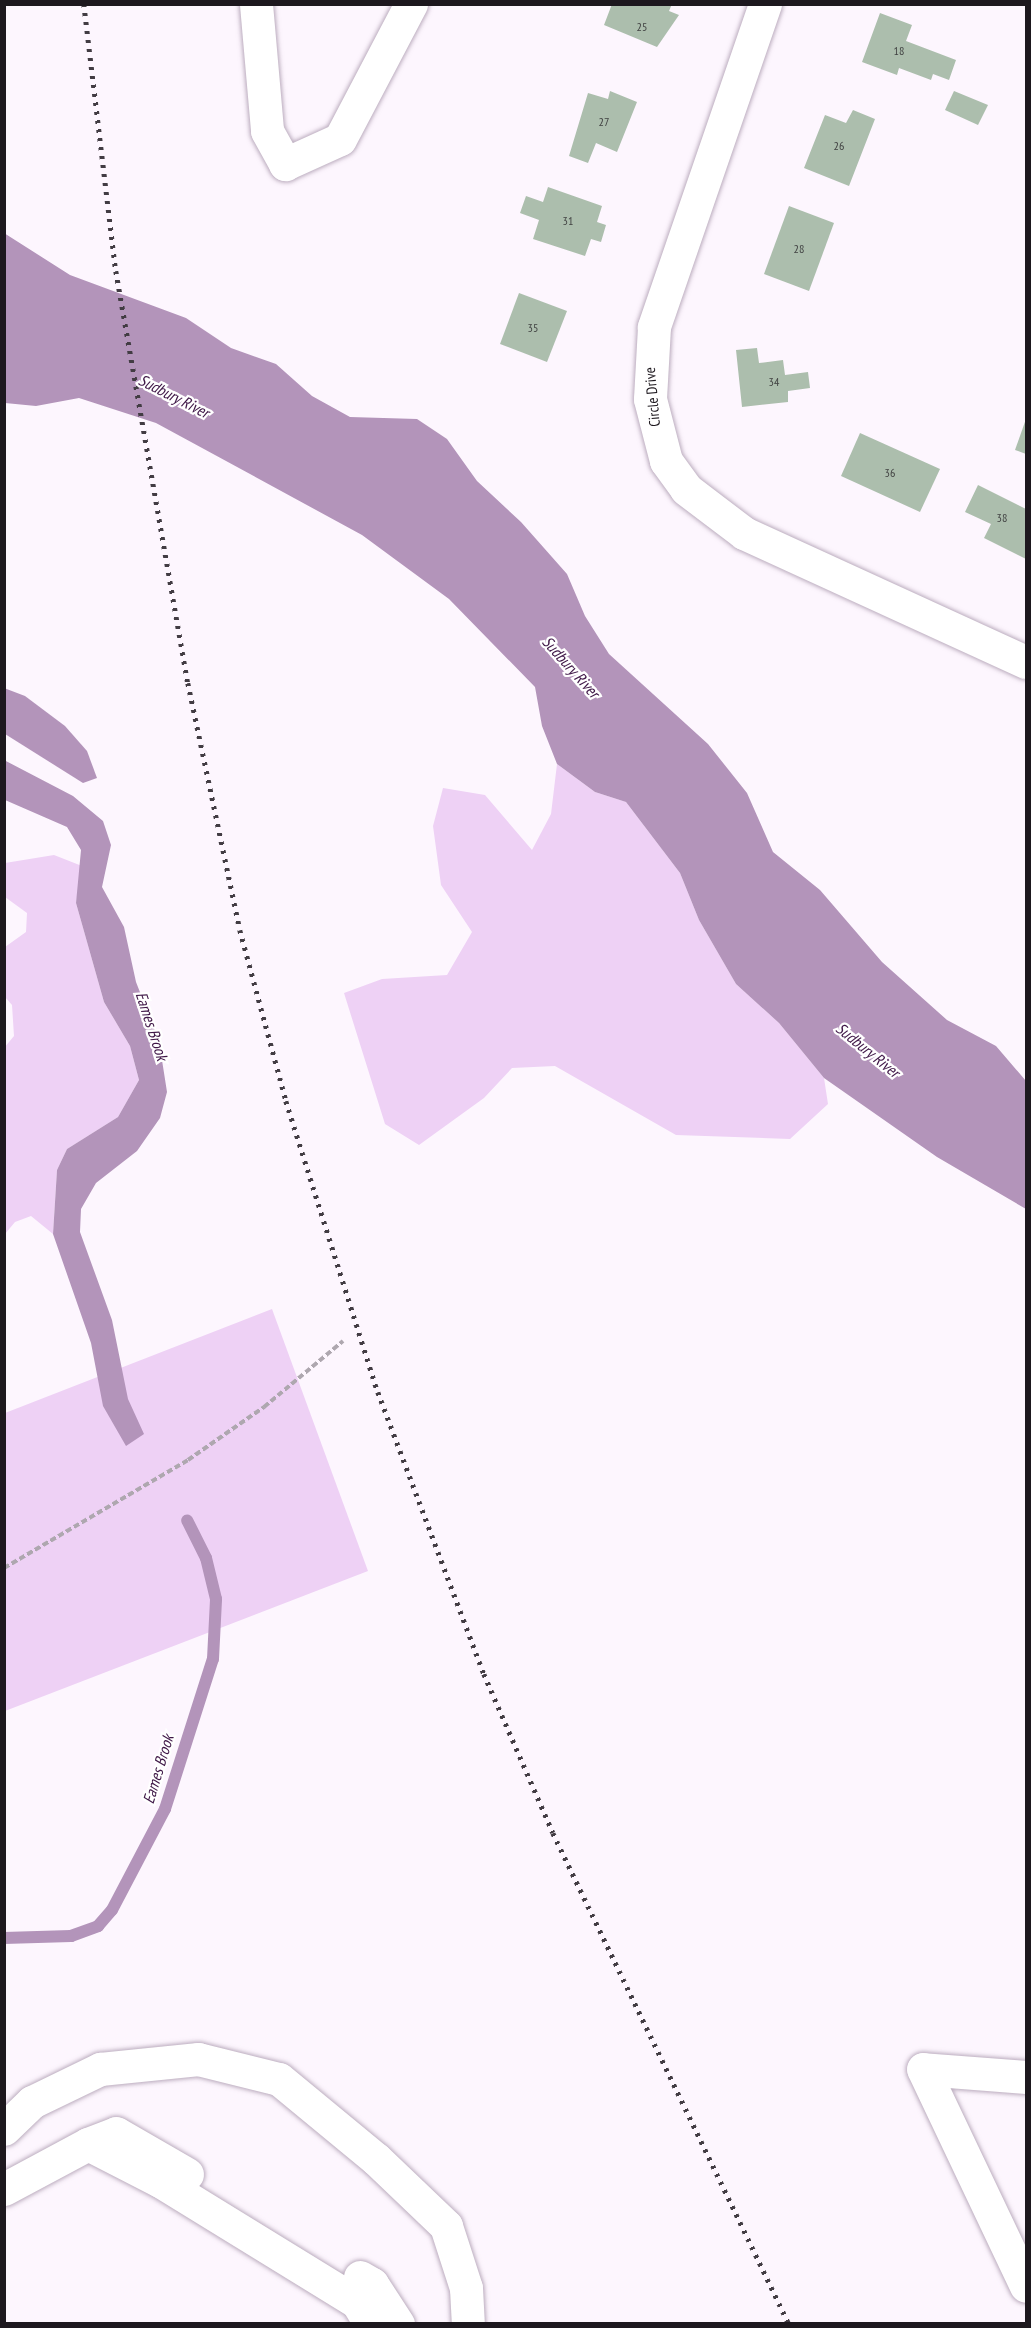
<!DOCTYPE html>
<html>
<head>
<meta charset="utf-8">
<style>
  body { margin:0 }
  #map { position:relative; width:1031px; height:2328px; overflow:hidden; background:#fdf6fe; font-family:"PT Sans Narrow",sans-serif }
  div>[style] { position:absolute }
  .green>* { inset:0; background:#eed1f5 }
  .water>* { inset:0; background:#b394ba }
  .stream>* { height:12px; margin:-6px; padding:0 6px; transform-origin:6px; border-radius:6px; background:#b394ba }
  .building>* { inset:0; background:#acbead }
  .path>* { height:4px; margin-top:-2px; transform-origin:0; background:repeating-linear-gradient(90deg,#aea7af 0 6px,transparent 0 9px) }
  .roads { filter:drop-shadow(0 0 2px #bcadbf) drop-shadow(0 0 2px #bcadbf) }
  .minor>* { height:33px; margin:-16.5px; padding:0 16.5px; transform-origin:16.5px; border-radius:16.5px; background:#fff }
  .rail>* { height:4.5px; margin-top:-2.25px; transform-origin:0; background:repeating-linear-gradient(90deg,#423c43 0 3px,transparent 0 9px) }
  span { translate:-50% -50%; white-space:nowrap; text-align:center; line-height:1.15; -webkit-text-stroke:4.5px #fff; paint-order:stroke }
  .number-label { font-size:12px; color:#414242 }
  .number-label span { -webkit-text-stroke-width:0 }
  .street-label { font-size:15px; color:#1d181e }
  .water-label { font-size:16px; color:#3e1646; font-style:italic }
  .frame { position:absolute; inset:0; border:6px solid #1d181e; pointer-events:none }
</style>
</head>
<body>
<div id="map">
  <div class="green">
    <div style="clip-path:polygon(557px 764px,595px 792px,626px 802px,680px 873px,699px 920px,736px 984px,779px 1023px,824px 1078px,828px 1104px,790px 1139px,676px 1135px,555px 1066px,512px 1068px,484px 1098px,419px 1145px,385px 1124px,344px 993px,382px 979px,447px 975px,472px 932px,441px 885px,433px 826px,443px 788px,485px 795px,532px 850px,551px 814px)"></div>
    <div style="clip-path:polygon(54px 855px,82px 866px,76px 903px,104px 1002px,130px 1046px,139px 1080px,118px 1117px,67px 1149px,57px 1170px,53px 1234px,31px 1216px,15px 1222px,5px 1234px,4px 1048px,14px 1036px,12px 1005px,5px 997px,5px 947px,26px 932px,27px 913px,5px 897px,5px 863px)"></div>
    <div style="clip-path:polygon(272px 1309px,368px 1571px,5px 1711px,5px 1413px)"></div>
  </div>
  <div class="water">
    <div style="clip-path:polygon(4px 233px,70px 275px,186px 318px,231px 348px,276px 364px,312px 396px,350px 417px,417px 419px,447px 439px,477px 481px,521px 522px,567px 574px,585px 616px,609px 654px,708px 744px,747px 793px,773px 852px,820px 890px,882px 962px,947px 1020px,996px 1046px,1026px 1081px,1026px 1209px,937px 1157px,824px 1078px,779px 1023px,736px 984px,699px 920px,680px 873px,626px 802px,595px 792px,557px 764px,542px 726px,535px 687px,449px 599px,362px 535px,156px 423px,79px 398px,36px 406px,5px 403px)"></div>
    <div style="clip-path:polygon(4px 688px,25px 696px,65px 726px,87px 751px,97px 778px,83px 783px,5px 734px)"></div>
    <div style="clip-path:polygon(4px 760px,73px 796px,103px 821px,111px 845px,102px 887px,124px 927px,136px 982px,159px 1041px,167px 1092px,160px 1118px,137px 1151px,96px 1183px,81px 1209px,80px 1232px,112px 1320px,128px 1399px,144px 1434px,126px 1446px,103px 1406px,91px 1343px,53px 1234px,57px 1170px,67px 1149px,118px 1117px,139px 1080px,130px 1046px,104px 1002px,76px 903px,81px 850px,67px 827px,5px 800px)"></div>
  </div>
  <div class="stream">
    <div style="left:4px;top:1938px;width:67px;rotate:-1.7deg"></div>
    <div style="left:71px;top:1936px;width:29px;rotate:-20deg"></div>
    <div style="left:98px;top:1926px;width:21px;rotate:-49deg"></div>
    <div style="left:112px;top:1910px;width:114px;rotate:-62.3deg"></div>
    <div style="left:165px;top:1809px;width:157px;rotate:-72.3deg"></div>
    <div style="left:213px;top:1659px;width:60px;rotate:-87.1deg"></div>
    <div style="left:216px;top:1599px;width:42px;rotate:-103.7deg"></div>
    <div style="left:206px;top:1558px;width:42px;rotate:-116.6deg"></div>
  </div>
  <div class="building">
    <div style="clip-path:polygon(612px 4px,672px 4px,669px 11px,679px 15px,657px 47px,604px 25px)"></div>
    <div style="clip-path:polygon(880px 13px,912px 25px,906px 41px,956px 60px,949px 80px,933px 74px,931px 80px,899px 68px,897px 75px,862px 62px)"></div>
    <div style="clip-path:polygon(610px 91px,637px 102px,617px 152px,596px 143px,588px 163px,569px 156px,588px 93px,608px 99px)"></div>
    <div style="clip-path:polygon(954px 91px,988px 105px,978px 125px,945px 110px)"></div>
    <div style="clip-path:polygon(853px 110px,875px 119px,849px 186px,804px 168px,825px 115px,846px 123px)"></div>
    <div style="clip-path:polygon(548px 187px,602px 206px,597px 222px,606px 225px,601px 242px,591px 239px,585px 256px,533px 239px,539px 220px,520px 213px,526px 196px,543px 202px)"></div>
    <div style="clip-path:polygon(789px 206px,834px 223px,809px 291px,764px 274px)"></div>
    <div style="clip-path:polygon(519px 293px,567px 311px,547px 362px,500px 344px)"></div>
    <div style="clip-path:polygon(757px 348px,759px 363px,783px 360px,785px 375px,808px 372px,810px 388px,788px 391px,788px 402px,742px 407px,736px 350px)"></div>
    <div style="clip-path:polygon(1026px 419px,1026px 454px,1015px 450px)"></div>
    <div style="clip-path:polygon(860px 433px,940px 469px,920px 512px,841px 476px)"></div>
    <div style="clip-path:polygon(978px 485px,1026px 509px,1026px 559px,984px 538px,991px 524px,965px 512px)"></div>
  </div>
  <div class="path">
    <div style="left:4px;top:1568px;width:213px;rotate:-30.4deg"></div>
    <div style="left:188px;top:1460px;width:93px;rotate:-34.9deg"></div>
    <div style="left:264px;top:1407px;width:103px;rotate:-39.9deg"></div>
  </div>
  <div class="roads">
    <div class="minor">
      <div style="left:256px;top:4px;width:127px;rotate:85deg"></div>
      <div style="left:267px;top:131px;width:38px;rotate:61deg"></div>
      <div style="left:285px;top:164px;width:60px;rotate:-24.4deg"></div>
      <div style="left:340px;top:139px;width:153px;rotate:-62.3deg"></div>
      <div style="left:765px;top:4px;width:342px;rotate:109deg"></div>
      <div style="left:654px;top:327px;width:72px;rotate:93.2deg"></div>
      <div style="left:650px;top:399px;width:64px;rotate:75.5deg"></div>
      <div style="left:666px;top:461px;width:34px;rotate:54deg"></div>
      <div style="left:686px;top:489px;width:73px;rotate:37.2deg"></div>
      <div style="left:744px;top:533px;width:310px;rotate:24.6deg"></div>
      <div style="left:1026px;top:2077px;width:103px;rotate:-175.6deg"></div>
      <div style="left:923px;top:2069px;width:240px;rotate:64.6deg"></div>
      <div style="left:4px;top:2129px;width:39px;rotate:-44deg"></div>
      <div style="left:32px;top:2102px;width:76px;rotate:-25.9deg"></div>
      <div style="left:100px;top:2069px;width:99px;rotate:-5.8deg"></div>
      <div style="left:198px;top:2059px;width:83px;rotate:13.9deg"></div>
      <div style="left:279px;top:2079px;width:126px;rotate:39.5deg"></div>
      <div style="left:376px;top:2159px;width:97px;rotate:43.7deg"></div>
      <div style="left:446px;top:2226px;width:65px;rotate:72.1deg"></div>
      <div style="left:466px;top:2288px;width:36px;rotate:87deg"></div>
      <div style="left:88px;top:2144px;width:30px;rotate:-21deg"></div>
      <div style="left:116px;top:2133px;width:82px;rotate:30deg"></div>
      <div style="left:4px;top:2189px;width:95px;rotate:-28.2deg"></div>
      <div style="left:88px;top:2144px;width:81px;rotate:27.2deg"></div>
      <div style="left:160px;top:2181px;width:231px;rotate:31.6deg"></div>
      <div style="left:357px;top:2302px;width:26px;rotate:59deg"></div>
      <div style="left:360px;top:2277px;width:14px;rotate:30deg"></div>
      <div style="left:372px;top:2284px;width:48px;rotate:57deg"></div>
    </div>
  </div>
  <div class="rail">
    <div style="left:84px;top:4px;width:269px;rotate:83.2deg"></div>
    <div style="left:116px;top:271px;width:418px;rotate:80.1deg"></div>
    <div style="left:188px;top:683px;width:252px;rotate:78.1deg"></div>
    <div style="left:240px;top:930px;width:177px;rotate:74.9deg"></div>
    <div style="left:286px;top:1101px;width:305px;rotate:72.5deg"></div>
    <div style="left:378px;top:1392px;width:301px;rotate:69.4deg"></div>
    <div style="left:484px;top:1674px;width:173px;rotate:66.5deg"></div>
    <div style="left:553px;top:1833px;width:545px;rotate:64.33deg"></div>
  </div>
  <div class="number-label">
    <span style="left:642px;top:27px">25</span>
    <span style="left:899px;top:51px">18</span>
    <span style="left:604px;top:122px">27</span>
    <span style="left:839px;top:146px">26</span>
    <span style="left:568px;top:221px">31</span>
    <span style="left:799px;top:249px">28</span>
    <span style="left:533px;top:328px">35</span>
    <span style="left:774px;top:382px">34</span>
    <span style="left:890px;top:473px">36</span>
    <span style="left:1002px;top:518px">38</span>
  </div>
  <div class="street-label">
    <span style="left:652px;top:397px;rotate:-95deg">Circle Drive</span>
  </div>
  <div class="water-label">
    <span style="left:174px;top:396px;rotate:27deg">Sudbury River</span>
    <span style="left:571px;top:667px;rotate:48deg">Sudbury River</span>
    <span style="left:152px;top:1026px;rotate:72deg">Eames Brook</span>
    <span style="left:868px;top:1050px;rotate:39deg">Sudbury River</span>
    <span style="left:158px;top:1769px;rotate:-73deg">Eames Brook</span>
  </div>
  <div class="frame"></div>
</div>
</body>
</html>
